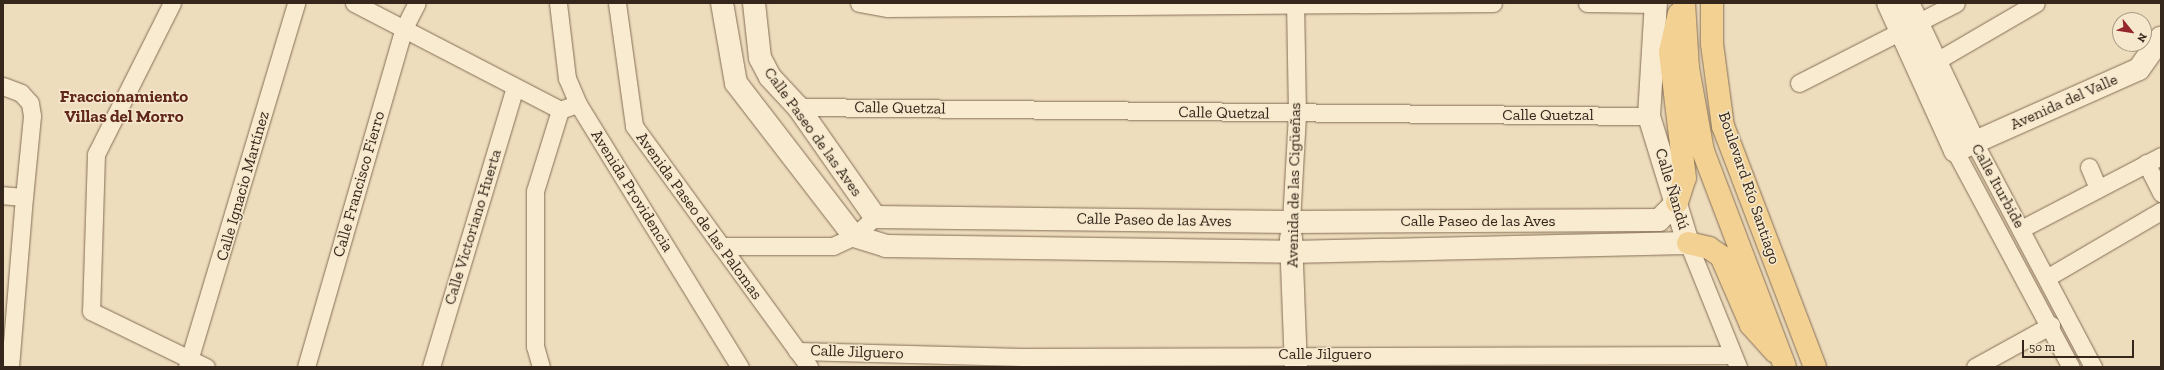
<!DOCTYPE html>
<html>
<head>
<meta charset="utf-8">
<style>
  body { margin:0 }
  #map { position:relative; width:2164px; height:370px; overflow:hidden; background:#eeddbd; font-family:"Zilla Slab",serif }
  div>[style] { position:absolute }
  .roads { filter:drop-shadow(0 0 1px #856e56) drop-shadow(0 0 1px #856e56) }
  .street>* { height:17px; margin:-8.5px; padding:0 8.5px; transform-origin:8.5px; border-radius:8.5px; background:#f9ebd0 }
  .secondary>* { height:22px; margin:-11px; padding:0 11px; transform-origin:11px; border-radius:11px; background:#f9ebd0 }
  .primary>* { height:22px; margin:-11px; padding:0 11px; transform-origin:11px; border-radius:11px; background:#f2d193 }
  span { translate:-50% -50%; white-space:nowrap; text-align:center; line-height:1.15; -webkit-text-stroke:3px #f5e8cd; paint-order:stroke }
  .street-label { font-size:16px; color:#35271b }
  .neighbourhood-label { font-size:17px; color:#61271a; font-weight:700 }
  .frame { position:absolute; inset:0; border:4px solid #35271b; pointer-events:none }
  .north { position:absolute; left:2112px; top:12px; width:40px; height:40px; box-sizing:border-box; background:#f5e8cd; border:1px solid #a89b86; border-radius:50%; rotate:120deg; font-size:11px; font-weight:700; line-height:16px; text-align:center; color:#35271b }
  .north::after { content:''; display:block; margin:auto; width:14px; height:18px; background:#95262b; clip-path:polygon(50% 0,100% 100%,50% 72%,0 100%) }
  .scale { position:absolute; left:2022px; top:340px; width:112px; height:18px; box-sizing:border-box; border:2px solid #35271b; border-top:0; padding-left:5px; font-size:12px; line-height:14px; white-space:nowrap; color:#35271b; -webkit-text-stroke:3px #f5e8cd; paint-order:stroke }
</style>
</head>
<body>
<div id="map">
  <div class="roads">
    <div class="street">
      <div style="left:172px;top:3px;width:169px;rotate:116.7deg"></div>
      <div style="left:96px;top:154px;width:157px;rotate:91.8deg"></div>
      <div style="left:91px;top:311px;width:128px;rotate:26deg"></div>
      <div style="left:354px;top:3px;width:232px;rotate:27.4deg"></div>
      <div style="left:560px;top:110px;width:12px;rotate:-20deg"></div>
      <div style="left:558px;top:3px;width:76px;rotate:83.2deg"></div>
      <div style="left:567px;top:78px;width:28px;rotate:67deg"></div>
      <div style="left:578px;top:104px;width:309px;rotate:58.4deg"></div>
      <div style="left:617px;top:3px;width:124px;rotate:82.1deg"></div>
      <div style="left:634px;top:126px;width:298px;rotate:54deg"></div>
      <div style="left:859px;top:3px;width:29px;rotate:10deg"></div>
      <div style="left:888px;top:8px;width:605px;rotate:-0.47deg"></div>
      <div style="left:1587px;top:3px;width:69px;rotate:0.8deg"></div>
      <div style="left:1926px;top:67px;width:127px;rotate:-30.2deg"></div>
      <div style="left:1799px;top:83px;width:176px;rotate:-27deg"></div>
      <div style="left:3px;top:86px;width:19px;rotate:21deg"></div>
      <div style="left:21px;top:93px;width:13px;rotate:48deg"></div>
      <div style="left:30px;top:103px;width:13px;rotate:81deg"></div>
      <div style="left:32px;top:116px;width:81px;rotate:95.6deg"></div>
      <div style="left:24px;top:197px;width:21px;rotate:-175deg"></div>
      <div style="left:798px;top:107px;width:851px;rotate:0.61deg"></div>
      <div style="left:1974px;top:142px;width:255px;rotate:62.1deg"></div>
      <div style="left:1955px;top:151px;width:245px;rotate:61.8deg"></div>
      <div style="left:2146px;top:163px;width:34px;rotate:63deg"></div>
      <div style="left:2089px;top:167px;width:23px;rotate:67deg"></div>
      <div style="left:1291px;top:222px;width:107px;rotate:-86.8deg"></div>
      <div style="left:1297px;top:115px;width:112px;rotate:-91deg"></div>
      <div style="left:2021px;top:229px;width:158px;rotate:-27.5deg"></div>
      <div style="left:1688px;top:243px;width:134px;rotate:68deg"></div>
      <div style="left:721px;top:246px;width:112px"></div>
      <div style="left:833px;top:246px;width:23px;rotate:-25deg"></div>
      <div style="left:854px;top:236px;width:28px;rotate:-42deg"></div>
      <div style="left:2048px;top:277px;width:131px;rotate:-30.3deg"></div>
      <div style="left:797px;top:351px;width:225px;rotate:1.5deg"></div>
      <div style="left:1022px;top:357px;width:710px;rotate:-0.16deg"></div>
      <div style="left:10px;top:367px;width:171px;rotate:-85.3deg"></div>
      <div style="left:187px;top:367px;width:380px;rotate:-73.3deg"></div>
      <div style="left:306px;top:367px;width:353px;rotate:-73.9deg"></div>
      <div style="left:404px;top:28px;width:28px;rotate:-63deg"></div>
      <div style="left:431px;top:367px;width:292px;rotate:-73.3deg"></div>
      <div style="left:541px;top:367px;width:22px;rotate:-106deg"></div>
      <div style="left:535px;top:346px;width:155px;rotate:-90deg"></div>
      <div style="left:535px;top:191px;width:85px;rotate:-72.8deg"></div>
      <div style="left:1975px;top:367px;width:87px;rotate:-28.9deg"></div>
    </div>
    <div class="secondary">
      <div style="left:722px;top:3px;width:81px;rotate:80.1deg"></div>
      <div style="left:736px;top:83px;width:193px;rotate:52.4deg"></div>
      <div style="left:854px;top:236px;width:34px;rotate:17deg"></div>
      <div style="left:886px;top:246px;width:405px;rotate:0.8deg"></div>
      <div style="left:1291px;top:252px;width:397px;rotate:-1.3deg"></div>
      <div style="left:1688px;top:243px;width:133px;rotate:-107.1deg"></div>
      <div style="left:1649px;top:116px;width:113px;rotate:-86.5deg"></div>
      <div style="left:754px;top:3px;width:55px;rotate:83.8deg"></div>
      <div style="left:760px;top:58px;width:21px;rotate:62deg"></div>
      <div style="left:770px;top:77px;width:41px;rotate:47deg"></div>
      <div style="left:798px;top:107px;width:134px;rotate:55deg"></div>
      <div style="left:875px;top:217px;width:416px;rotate:0.7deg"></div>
      <div style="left:1291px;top:222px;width:368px;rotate:-0.3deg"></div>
      <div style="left:1659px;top:220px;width:25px;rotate:-45deg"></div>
      <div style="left:1888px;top:3px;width:162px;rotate:65.6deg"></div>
      <div style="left:1955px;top:151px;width:201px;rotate:-24deg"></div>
      <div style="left:2139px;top:69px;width:38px;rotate:-55deg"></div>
      <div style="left:1908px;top:3px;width:154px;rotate:64.6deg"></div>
      <div style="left:1291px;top:238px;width:129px;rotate:87.8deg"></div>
    </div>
    <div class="primary">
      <div style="left:1684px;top:3px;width:65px;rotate:86.5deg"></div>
      <div style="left:1688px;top:68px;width:84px;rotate:79.8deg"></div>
      <div style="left:1703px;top:151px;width:231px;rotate:69.2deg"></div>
      <div style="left:1712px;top:3px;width:41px;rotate:90deg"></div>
      <div style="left:1712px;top:44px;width:83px;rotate:82.4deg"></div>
      <div style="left:1723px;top:126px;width:258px;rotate:69.1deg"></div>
      <div style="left:1677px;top:202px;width:25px;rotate:-72deg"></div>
      <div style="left:1685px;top:178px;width:127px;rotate:-96.8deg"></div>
      <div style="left:1670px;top:52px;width:39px;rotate:-77deg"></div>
      <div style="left:1688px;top:243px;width:22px;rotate:13deg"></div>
      <div style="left:1709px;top:248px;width:14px;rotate:34deg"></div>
      <div style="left:1721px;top:256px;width:75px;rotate:66.5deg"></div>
      <div style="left:1751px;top:325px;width:36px;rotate:48deg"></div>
    </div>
  </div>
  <div class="street-label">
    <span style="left:2064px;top:102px;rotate:-24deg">Avenida del Valle</span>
    <span style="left:900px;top:108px;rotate:1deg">Calle Quetzal</span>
    <span style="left:1224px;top:113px;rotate:1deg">Calle Quetzal</span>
    <span style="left:1548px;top:115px">Calle Quetzal</span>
    <span style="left:813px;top:132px;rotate:54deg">Calle Paseo de las Aves</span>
    <span style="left:359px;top:184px;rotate:-74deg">Calle Francisco Fierro</span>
    <span style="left:1294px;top:185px;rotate:-89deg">Avenida de las Cigüeñas</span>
    <span style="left:243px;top:186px;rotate:-74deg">Calle Ignacio Martínez</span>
    <span style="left:1998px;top:186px;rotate:61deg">Calle Iturbide</span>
    <span style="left:1749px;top:188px;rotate:71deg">Boulevard Río Santiago</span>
    <span style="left:1672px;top:189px;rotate:73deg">Calle Ñandú</span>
    <span style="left:632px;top:191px;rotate:58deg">Avenida Providencia</span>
    <span style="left:699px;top:216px;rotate:54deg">Avenida Paseo de las Palomas</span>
    <span style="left:1154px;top:220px;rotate:1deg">Calle Paseo de las Aves</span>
    <span style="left:1478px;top:221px">Calle Paseo de las Aves</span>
    <span style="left:473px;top:227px;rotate:-73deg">Calle Victoriano Huerta</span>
    <span style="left:857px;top:352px;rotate:2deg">Calle Jilguero</span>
    <span style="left:1325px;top:354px">Calle Jilguero</span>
  </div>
  <div class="neighbourhood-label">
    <span style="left:124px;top:107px">Fraccionamiento<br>Villas del Morro</span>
  </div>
  <div class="frame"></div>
  <div class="north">N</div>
  <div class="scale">50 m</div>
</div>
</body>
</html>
